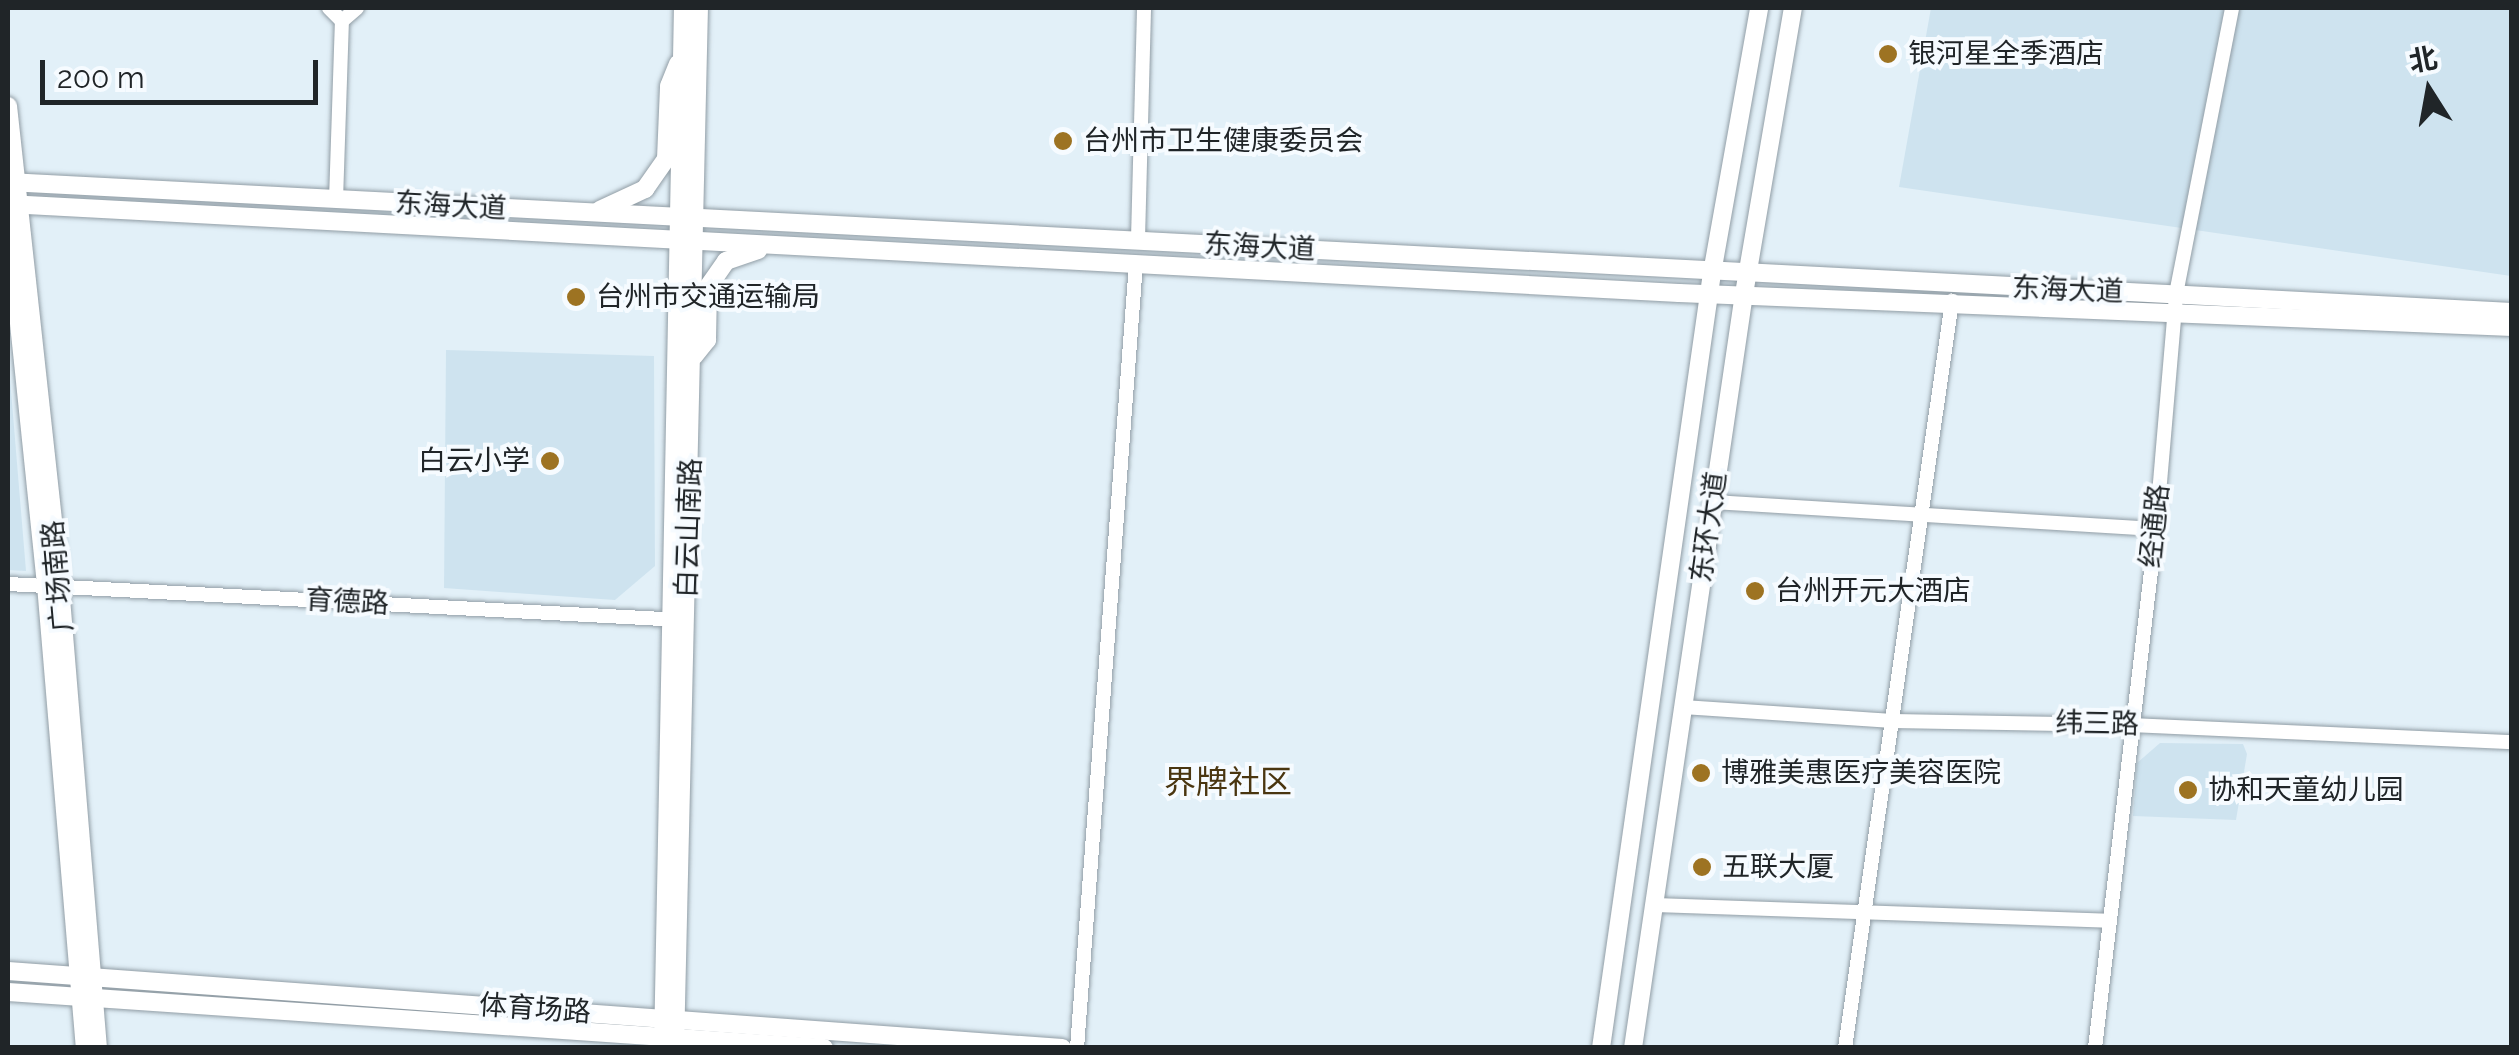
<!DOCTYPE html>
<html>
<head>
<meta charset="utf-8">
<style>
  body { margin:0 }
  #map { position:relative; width:2519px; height:1055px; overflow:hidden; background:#e2f0f8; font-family:Raleway,"Noto Sans SC",sans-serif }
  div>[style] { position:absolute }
  .built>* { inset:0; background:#cee3ef }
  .roads { filter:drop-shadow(0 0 2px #919da5) drop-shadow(0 0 2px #919da5) }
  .minor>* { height:14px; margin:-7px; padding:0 7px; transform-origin:7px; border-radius:7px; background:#fff }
  .major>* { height:18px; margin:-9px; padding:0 9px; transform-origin:9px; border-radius:9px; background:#fff }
  .dots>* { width:28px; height:28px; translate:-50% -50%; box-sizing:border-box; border:5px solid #f6fbff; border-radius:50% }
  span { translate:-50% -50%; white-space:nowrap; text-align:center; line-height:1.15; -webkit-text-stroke:8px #f6fbff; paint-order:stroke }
  .poi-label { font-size:28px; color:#202528 }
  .left { translate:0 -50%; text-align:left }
  .right { translate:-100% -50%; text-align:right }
  .street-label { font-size:28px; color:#202528 }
  .quarter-label { font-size:32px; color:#4a3610 }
  .frame { position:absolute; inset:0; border:10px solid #202528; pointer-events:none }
  .north { position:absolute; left:2379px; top:40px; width:100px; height:100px; -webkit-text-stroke:8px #f6fbff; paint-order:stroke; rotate:349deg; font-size:28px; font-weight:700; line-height:40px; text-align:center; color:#202528 }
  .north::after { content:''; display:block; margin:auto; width:35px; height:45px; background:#202528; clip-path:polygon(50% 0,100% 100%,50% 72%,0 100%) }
  .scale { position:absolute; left:40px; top:60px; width:278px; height:45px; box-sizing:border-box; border:5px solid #202528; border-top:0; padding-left:12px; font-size:30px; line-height:35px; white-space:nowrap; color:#202528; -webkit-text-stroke:8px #f6fbff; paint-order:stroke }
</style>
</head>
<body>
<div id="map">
  <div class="built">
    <div style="clip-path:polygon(1931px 8px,2511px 8px,2511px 276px,1899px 187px)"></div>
    <div style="clip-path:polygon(446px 350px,654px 356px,655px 566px,615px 600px,444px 588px)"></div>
    <div style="clip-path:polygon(8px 355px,26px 571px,8px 570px)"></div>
    <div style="clip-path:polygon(2160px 743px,2243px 744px,2247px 754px,2236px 820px,2133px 816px,2137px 763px)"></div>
  </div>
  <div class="roads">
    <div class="minor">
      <div style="left:329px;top:8px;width:18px;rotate:45deg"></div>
      <div style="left:342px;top:21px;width:20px;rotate:-41deg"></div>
      <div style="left:336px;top:200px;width:179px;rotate:-88.1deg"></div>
      <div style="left:1138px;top:239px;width:231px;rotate:-88.5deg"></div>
      <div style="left:1712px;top:502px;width:445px;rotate:3.5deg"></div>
      <div style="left:8px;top:584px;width:674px;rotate:3.06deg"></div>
      <div style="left:1683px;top:707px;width:210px;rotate:3.8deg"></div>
      <div style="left:1893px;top:721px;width:239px;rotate:1deg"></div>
      <div style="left:2132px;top:725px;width:380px;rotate:2.6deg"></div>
      <div style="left:1655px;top:905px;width:454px;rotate:2deg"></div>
      <div style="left:1077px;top:1048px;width:786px;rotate:-85.7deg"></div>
      <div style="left:1845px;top:1048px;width:755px;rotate:-81.85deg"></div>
      <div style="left:2095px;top:1048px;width:523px;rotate:-83.3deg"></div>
      <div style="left:2156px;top:529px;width:236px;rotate:-85.1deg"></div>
      <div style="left:2176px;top:294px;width:291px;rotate:-78.9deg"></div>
    </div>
    <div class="major">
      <div style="left:8px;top:106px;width:483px;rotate:83.8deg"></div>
      <div style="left:60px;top:586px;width:464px;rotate:85.3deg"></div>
      <div style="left:8px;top:182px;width:2507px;rotate:2.97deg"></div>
      <div style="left:8px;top:204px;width:1673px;rotate:3.05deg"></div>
      <div style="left:1679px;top:293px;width:834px;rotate:2.34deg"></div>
      <div style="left:600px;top:210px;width:50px;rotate:-25deg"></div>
      <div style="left:645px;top:189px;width:37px;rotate:-55deg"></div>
      <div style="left:666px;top:159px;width:73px;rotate:-87.6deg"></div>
      <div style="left:669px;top:86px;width:24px;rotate:-68deg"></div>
      <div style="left:8px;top:217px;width:370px;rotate:84.1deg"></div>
      <div style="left:46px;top:585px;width:465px;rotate:85.2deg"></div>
      <div style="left:694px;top:356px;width:21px;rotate:-51deg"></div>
      <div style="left:707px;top:340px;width:53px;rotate:-88.9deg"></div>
      <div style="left:708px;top:287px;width:32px;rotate:-55deg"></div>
      <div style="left:726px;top:261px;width:34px;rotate:-19deg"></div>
      <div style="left:8px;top:971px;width:1057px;rotate:4.18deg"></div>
      <div style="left:8px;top:992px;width:818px;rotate:3.93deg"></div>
      <div style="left:663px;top:1048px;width:1040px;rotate:-88.9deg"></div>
      <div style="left:675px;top:1048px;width:1040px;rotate:-88.68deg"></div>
      <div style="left:1601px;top:1048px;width:783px;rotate:-81.85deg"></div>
      <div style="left:1712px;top:273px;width:269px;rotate:-79.9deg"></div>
      <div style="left:1633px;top:1048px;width:762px;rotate:-81.63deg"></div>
      <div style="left:1744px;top:294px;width:290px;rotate:-80.3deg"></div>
    </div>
  </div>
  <div class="dots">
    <div style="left:1888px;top:54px;background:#9d7322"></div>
    <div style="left:1063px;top:141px;background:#9d7322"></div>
    <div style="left:576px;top:297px;background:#9d7322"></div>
    <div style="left:550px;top:461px;background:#9d7322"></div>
    <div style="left:1755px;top:591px;background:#9d7322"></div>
    <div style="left:1701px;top:773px;background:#9d7322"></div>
    <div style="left:2188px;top:790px;background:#9d7322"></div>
    <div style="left:1702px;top:867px;background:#9d7322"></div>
  </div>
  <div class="poi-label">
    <span class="left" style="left:1908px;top:54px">银河星全季酒店</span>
    <span class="left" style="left:1083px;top:141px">台州市卫生健康委员会</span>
    <span class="left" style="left:596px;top:297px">台州市交通运输局</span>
    <span class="right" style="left:530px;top:461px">白云小学</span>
    <span class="left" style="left:1775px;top:591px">台州开元大酒店</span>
    <span class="left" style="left:1721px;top:773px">博雅美惠医疗美容医院</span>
    <span class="left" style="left:2208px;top:790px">协和天童幼儿园</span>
    <span class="left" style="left:1722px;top:867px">五联大厦</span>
  </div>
  <div class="street-label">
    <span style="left:451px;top:206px;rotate:3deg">东海大道</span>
    <span style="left:1260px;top:247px;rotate:3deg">东海大道</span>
    <span style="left:2068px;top:290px;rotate:2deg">东海大道</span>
    <span style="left:2155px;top:526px;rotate:-84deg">经通路</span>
    <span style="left:1709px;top:527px;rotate:-82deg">东环大道</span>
    <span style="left:689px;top:528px;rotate:-88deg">白云山南路</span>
    <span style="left:58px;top:576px;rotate:-95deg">广场南路</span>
    <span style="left:347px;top:602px;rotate:3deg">育德路</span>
    <span style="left:2097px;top:724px;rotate:1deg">纬三路</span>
    <span style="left:535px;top:1009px;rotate:4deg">体育场路</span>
  </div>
  <div class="quarter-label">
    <span style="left:1228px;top:782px">界牌社区</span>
  </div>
  <div class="frame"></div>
  <div class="north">北</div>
  <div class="scale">200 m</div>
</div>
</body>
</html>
